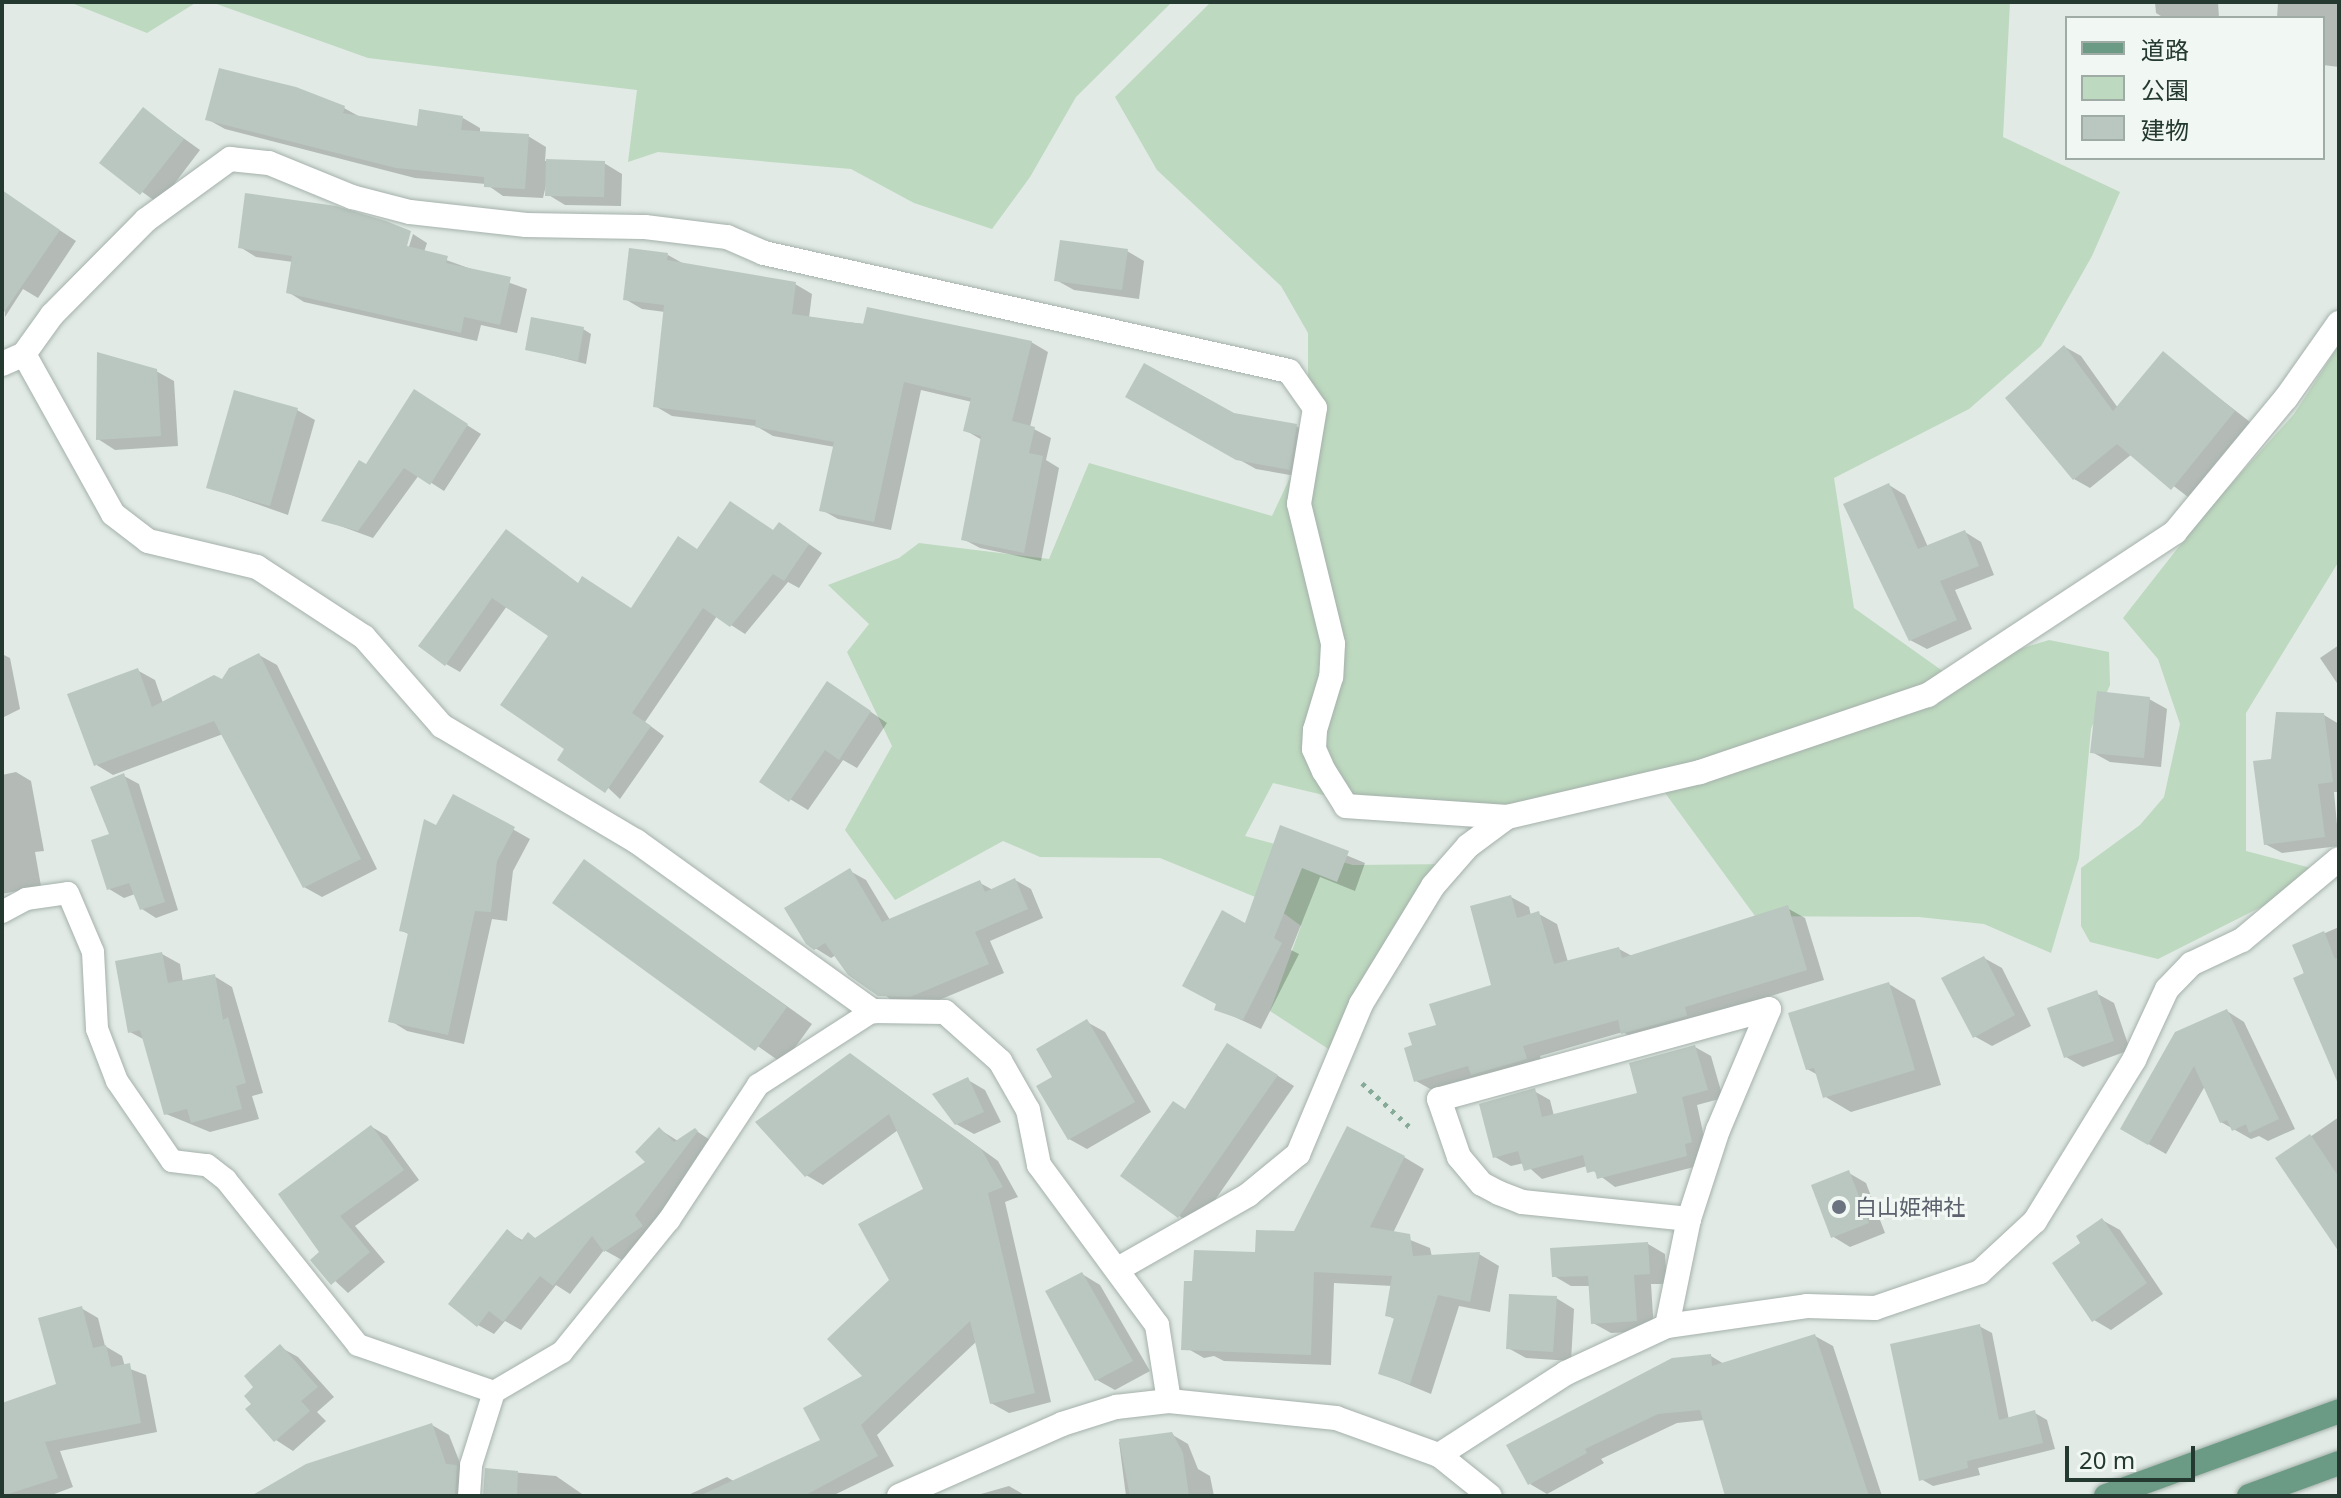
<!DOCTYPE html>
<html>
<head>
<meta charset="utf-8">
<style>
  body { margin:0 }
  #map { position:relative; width:2341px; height:1498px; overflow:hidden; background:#e1eae5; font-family:"Noto Sans","Noto Sans JP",sans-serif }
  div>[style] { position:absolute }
  .green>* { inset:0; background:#bdd9bf }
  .shadow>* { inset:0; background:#0003 }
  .building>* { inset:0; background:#bac7c0 }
  .path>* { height:5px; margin-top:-2.5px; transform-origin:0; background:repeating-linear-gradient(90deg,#85aa98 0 4px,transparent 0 10px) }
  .roads { filter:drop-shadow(0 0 2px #a5b1ab) drop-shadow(0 0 2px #a5b1ab) }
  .lane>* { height:22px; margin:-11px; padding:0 11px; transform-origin:11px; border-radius:11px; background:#fff }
  .street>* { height:24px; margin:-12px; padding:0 12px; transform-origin:12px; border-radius:12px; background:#fff }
  .secondary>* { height:24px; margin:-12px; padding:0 12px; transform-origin:12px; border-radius:12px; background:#fff }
  .primary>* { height:24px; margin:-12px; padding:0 12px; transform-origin:12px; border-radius:12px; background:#6b9b85 }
  .dots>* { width:22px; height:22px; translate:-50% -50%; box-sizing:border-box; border:4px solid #f1f7f3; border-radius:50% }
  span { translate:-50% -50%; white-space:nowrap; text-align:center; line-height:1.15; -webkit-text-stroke:6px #f1f7f3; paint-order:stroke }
  .worship-label { font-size:22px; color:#5b616d }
  .left { translate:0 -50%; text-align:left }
  .frame { position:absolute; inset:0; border:4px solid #24392f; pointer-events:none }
  .legend { position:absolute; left:2065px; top:16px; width:260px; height:144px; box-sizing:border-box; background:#f1f7f3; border:2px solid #9faba5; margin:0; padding:10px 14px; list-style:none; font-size:24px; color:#24392f }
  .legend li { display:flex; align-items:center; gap:16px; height:40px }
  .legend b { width:40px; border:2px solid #9faba5 }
  .scale { position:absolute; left:2065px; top:1446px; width:130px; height:36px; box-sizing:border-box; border:4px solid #24392f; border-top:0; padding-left:10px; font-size:24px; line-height:28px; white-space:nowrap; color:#24392f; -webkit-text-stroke:6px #f1f7f3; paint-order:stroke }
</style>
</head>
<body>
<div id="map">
  <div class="green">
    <div style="clip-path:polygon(69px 2px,197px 2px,147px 33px)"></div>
    <div style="clip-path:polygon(211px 2px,1172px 2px,1076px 97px,1030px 177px,992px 229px,914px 203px,851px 169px,658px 152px,628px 162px,637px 90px,368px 58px)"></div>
    <div style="clip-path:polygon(1211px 2px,2010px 2px,2003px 137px,2120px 192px,2092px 256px,2041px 346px,1969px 409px,1834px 478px,1854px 608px,1944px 672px,2049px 640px,2109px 652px,2110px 685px,2091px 729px,2079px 858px,2051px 953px,1984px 924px,1919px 917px,1755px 916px,1660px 786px,1420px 818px,1273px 783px,1245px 836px,1353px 865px,1456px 864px,1333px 1052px,1270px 1011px,1301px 926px,1270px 903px,1160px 858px,1040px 857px,1003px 841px,895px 900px,845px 830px,892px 746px,847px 652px,869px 624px,828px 585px,899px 558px,919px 543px,1049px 559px,1089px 463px,1272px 516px,1308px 439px,1308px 333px,1281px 286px,1157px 170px,1115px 97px)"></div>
    <div style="clip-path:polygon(2339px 345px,2339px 561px,2246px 713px,2246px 851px,2311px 868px,2271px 902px,2158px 959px,2090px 942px,2081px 926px,2081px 868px,2140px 825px,2164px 797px,2180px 724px,2158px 659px,2123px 618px,2206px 512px,2294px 414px)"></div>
  </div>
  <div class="shadow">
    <div style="clip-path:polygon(2155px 2px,2218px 2px,2219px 18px,2164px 18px,2156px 13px)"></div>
    <div style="clip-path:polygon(2278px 2px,2339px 2px,2339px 67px,2323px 65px,2323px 18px,2277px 18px)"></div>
    <div style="clip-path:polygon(344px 108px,362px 118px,418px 129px,463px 118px,480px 128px,480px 133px,528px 136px,546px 147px,545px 161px,604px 163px,622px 174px,621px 206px,565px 205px,547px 194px,547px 181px,543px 198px,503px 196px,486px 184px,415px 178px,225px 129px,207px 119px)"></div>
    <div style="clip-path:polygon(143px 109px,200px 150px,159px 204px,102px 163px)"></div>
    <div style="clip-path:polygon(8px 196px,76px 241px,38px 298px,23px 289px,5px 317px,2px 204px)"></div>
    <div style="clip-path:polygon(413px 234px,427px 243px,424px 252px,527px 289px,517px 333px,481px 325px,477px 341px,304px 302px,288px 292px,293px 262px,256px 257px,240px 247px,406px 256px)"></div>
    <div style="clip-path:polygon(1127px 251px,1144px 261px,1139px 299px,1074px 290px,1056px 280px)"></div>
    <div style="clip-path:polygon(668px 255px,684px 264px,795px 284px,812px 294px,809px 318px,1031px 342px,1048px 352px,1030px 427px,1051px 438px,1046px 460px,1059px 468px,1041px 561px,980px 548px,963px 539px,982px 440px,965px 430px,972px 402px,921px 390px,891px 530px,838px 519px,822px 510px,835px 447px,773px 436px,756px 426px,672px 416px,655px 406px,665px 312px,642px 309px,625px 299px)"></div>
    <div style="clip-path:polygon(583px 329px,591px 334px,586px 364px,527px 349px)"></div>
    <div style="clip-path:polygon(2065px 347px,2081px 356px,2118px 408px,2163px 354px,2250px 422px,2188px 497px,2132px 454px,2090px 488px,2074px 479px)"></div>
    <div style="clip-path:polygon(156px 371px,174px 381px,178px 446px,115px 450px,98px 439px)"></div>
    <div style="clip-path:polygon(1127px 397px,1296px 426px,1314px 436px,1307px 478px,1256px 469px)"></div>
    <div style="clip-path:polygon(428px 400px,481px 434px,444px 491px,419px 475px,373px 538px,324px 520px)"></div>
    <div style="clip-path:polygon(297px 410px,315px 420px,288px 515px,208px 487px)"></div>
    <div style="clip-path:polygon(1889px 485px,1905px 495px,1928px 547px,1965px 532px,1981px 542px,1994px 575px,1955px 590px,1972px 629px,1927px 649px,1910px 640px)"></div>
    <div style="clip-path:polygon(507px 531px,579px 584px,632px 610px,698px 550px,775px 532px,793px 533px,822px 553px,799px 588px,788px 582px,745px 634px,717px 616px,645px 722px,664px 736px,620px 799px,567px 749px,551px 635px,507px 606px,460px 672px,446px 664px)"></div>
    <div style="clip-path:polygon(2339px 645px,2339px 686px,2320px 658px)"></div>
    <div style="clip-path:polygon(2px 654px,10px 658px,20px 709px,2px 718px)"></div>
    <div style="clip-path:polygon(259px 655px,277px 665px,377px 869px,322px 897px,304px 887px,223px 734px,113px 775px,95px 764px,137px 670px,155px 680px,163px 703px,223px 681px)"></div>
    <div style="clip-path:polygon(845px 694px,887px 723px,857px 768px,843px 760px,808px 810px,762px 782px)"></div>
    <div style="clip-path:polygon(2149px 699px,2167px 709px,2161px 767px,2110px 762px,2092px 752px)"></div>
    <div style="clip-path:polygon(2324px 715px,2339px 724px,2339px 792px,2334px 792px,2339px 846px,2282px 853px,2265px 844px,2273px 761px)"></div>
    <div style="clip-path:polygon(16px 772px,31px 781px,44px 851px,35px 852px,41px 886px,2px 894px,2px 775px)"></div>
    <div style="clip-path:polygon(124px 776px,139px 784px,178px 910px,156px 918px,142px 909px,135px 894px,124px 898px,109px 889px)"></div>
    <div style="clip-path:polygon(454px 796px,530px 839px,513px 871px,507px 921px,492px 919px,464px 1044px,407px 1031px,391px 1021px,410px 935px,401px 930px,437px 828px)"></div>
    <div style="clip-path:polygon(1281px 828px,1365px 863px,1355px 891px,1320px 877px,1291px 950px,1299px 954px,1261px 1029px,1217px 1009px)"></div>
    <div style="clip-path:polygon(585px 862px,812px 1024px,783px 1064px,555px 902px)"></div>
    <div style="clip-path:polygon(850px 871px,866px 880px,890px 920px,980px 883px,993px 890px,1015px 880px,1031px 889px,1043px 918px,990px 941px,1004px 973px,927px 1005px,896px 1004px,836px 955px,831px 958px,815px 948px)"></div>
    <div style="clip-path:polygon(1511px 897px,1529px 907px,1531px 916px,1539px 914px,1557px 924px,1568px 962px,1619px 949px,1632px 956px,1787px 908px,1805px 918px,1824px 980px,1701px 1017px,1641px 1043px,1623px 1032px,1540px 1056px,1544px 1069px,1434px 1091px,1416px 1081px,1415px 1047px,1494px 986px)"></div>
    <div style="clip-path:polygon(2339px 927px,2339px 1081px,2295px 946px)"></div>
    <div style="clip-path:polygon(162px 954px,180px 964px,183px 982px,214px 976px,232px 987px,263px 1093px,252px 1096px,259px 1119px,210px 1132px,166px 1114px,145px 1040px,130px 1032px)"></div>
    <div style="clip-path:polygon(1984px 958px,2002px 968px,2031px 1026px,1992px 1046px,1974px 1036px)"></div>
    <div style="clip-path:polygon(1889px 984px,1915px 1000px,1941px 1085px,1851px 1112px,1824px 1096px,1818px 1075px,1807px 1069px)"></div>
    <div style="clip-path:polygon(2096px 993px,2114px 1003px,2130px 1050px,2083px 1067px,2066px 1057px)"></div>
    <div style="clip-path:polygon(2227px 1011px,2244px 1022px,2295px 1129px,2268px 1141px,2259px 1136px,2251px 1139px,2221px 1122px,2205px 1086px,2166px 1154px,2122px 1129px)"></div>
    <div style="clip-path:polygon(1087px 1022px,1105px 1032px,1151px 1112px,1087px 1149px,1069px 1139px,1055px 1077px)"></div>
    <div style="clip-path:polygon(1695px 1047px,1711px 1056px,1723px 1098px,1697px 1105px,1707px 1150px,1702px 1165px,1615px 1187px,1587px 1166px,1542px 1179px,1524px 1163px,1511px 1166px,1495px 1157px,1534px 1091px,1550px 1100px,1554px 1116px,1640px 1094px)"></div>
    <div style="clip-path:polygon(1245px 1055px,1294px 1086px,1197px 1226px,1179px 1216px,1186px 1111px)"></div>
    <div style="clip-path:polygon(867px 1066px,998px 1161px,1018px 1197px,1005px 1202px,1051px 1402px,1009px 1413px,991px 1403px,977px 1341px,877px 1435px,894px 1466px,832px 1496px,686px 1496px,727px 1477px,735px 1482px,823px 1440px,865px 1376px,891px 1281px,926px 1190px,898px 1130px,823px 1185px,806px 1175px)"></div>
    <div style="clip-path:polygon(968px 1080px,985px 1090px,1001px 1122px,974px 1134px,956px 1124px)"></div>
    <div style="clip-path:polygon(2339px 1117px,2339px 1248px,2278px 1159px)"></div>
    <div style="clip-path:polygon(372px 1127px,387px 1136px,419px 1180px,355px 1226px,385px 1262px,348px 1293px,313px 1260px,322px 1252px)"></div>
    <div style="clip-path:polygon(659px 1129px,678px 1141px,695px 1130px,713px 1142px,651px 1225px,658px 1236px,622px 1260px,604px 1250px,570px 1294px,556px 1285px,521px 1330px,505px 1321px,494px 1334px,478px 1325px,508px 1232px,524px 1241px,536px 1239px,649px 1162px)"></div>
    <div style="clip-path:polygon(1404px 1157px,1424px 1169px,1393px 1233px,1430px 1248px,1432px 1257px,1479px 1254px,1499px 1266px,1490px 1312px,1459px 1306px,1431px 1394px,1380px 1373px,1396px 1320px,1387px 1315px,1393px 1286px,1334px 1283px,1331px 1365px,1224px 1361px,1214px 1356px,1204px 1358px,1183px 1346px,1194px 1283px,1295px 1233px)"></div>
    <div style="clip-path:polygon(1849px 1173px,1866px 1183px,1885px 1233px,1850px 1247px,1832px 1236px)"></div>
    <div style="clip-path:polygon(2102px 1220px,2120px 1230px,2163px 1294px,2111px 1330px,2094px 1320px,2083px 1244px)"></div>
    <div style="clip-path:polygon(1648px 1244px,1665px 1254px,1667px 1284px,1651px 1284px,1654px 1331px,1611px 1333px,1593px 1323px,1591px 1286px,1571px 1286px,1554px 1276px)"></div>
    <div style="clip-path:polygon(1082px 1274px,1100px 1285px,1150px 1371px,1115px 1390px,1097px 1380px)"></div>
    <div style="clip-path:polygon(1556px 1298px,1574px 1309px,1571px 1361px,1526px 1358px,1508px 1348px)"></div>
    <div style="clip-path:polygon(81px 1308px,98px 1318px,105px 1346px,122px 1356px,125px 1367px,146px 1375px,157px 1432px,60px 1451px,73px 1487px,49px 1496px,4px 1496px,2px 1406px,58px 1385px)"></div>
    <div style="clip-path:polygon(1979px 1326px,1992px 1333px,2009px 1420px,2035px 1413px,2047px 1420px,2055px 1449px,1978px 1468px,1980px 1475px,1933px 1486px,1921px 1479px)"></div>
    <div style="clip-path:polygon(1815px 1336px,1833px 1346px,1882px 1496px,1727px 1496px,1705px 1420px,1677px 1423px,1601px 1459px,1604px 1463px,1547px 1494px,1530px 1484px,1711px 1356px,1724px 1364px)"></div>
    <div style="clip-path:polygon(280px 1347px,298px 1357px,334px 1397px,317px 1412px,326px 1421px,293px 1451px,276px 1440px,254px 1404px,256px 1387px)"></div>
    <div style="clip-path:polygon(432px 1425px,449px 1435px,473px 1496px,293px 1496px)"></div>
    <div style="clip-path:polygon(1171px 1434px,1188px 1444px,1198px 1469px,1210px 1476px,1214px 1496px,1126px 1496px,1119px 1442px)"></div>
    <div style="clip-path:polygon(487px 1470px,556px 1476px,585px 1496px,484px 1496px)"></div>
    <div style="clip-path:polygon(1009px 1486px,1026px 1496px,974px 1496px)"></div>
  </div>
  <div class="building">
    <div style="clip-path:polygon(219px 68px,296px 87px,345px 106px,343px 113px,417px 126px,419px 109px,463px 116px,461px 130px,529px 134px,525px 189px,484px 187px,484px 177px,396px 168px,205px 120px)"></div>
    <div style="clip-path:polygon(143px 107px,184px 139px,140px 195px,99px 163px)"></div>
    <div style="clip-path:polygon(546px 159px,605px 161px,604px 197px,545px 196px)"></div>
    <div style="clip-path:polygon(2px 190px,60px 230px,2px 315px)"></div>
    <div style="clip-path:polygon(245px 193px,336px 206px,386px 221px,411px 231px,407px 246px,448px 256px,446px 263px,511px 277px,500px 325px,464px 317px,461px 333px,286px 293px,292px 256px,238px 248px)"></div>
    <div style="clip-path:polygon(1060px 240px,1128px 249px,1122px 290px,1054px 281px)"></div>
    <div style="clip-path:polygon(629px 248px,668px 253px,667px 260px,796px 282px,792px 314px,863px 324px,867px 307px,1032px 341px,1012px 421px,1035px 427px,1029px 453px,1043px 456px,1024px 553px,961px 540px,981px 436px,963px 431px,971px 398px,904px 382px,874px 522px,819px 511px,834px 442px,755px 427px,756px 420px,653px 407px,664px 305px,623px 300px)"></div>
    <div style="clip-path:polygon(531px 317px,584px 327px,578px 361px,525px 350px)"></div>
    <div style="clip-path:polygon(2064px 345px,2113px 411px,2163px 351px,2235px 411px,2171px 490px,2117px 444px,2073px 480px,2005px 398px)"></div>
    <div style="clip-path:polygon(97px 352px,157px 369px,161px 436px,96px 440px)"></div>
    <div style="clip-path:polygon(1144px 363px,1234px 413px,1297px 424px,1290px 470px,1236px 460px,1125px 397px)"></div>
    <div style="clip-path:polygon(414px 389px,468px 424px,430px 485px,404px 468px,358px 531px,321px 521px,359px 460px,366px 464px)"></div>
    <div style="clip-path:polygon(234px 390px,298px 408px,270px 506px,206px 488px)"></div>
    <div style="clip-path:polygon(1889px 483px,1918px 549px,1965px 530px,1979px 566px,1940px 581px,1957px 620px,1909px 641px,1843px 504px)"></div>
    <div style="clip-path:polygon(730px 501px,773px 530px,779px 522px,809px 544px,784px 581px,773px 574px,730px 627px,703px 608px,632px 713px,651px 726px,605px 793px,557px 760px,564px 749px,500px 705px,548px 636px,492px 598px,445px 666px,418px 646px,506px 529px,578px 583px,582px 576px,631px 608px,678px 536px,697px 549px)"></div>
    <div style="clip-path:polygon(259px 653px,361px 859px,303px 888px,214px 721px,94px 766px,67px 694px,138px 668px,152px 707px,214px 675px,222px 679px,229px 668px)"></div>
    <div style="clip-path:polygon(827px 681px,871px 711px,839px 760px,825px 750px,789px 802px,759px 782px)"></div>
    <div style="clip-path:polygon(2097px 691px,2150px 697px,2144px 758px,2090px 753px)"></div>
    <div style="clip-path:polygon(2276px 712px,2324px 713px,2333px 782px,2318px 784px,2325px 837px,2264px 845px,2253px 761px,2271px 759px)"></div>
    <div style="clip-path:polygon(124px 773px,165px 902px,140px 910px,129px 883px,107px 890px,91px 840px,109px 834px,90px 787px)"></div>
    <div style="clip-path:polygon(453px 794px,515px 827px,497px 861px,491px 912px,475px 911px,448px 1035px,388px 1022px,408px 933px,399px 931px,424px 819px,436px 825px)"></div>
    <div style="clip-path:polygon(1280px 825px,1349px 851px,1337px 882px,1302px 868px,1274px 938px,1282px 943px,1243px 1020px,1214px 1010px,1216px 1004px,1182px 986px,1222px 910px,1245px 923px)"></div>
    <div style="clip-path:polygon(584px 859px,787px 1007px,755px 1051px,552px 903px)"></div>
    <div style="clip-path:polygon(850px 868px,882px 922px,980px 880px,985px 892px,1015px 878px,1028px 909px,975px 932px,989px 964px,910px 997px,878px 996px,848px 975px,825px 943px,814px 950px,806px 944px,784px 908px)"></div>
    <div style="clip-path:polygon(1511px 895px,1517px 918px,1539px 911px,1554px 964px,1619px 947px,1622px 958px,1788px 905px,1807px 970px,1685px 1007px,1687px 1016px,1621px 1034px,1618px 1020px,1523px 1046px,1527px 1059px,1471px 1075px,1468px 1066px,1414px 1082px,1404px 1048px,1412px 1045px,1408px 1033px,1436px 1025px,1429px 1004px,1491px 985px,1470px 906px)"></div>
    <div style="clip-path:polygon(2324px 931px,2335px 959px,2339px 957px,2339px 1086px,2293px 978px,2304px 973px,2292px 945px)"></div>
    <div style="clip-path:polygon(162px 952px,168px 983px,215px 974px,223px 1020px,228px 1017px,246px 1083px,236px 1086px,242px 1109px,191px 1123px,187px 1109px,164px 1115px,140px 1030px,128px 1033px,115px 961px)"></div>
    <div style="clip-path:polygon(1984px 956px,2015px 1015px,1973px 1038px,1941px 978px)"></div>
    <div style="clip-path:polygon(1889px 982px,1915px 1070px,1823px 1098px,1814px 1068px,1806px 1070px,1788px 1013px)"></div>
    <div style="clip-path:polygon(2097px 990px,2114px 1041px,2064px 1058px,2047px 1008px)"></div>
    <div style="clip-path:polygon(2227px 1009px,2279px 1119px,2249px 1133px,2246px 1124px,2232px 1131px,2227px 1120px,2220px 1123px,2194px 1066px,2148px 1145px,2120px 1129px,2175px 1032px)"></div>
    <div style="clip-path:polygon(1087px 1019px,1135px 1102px,1068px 1140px,1036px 1086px,1052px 1077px,1036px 1049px)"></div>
    <div style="clip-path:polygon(1227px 1043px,1278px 1075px,1178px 1218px,1120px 1176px,1173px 1101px,1185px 1109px)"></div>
    <div style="clip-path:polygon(1695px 1045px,1708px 1090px,1682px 1097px,1692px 1142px,1685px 1144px,1687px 1156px,1597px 1179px,1595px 1171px,1587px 1173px,1583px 1155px,1524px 1171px,1518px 1151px,1493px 1158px,1479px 1104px,1535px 1088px,1542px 1117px,1637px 1093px,1629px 1063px)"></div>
    <div style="clip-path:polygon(850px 1053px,981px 1149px,1003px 1187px,988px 1193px,1035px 1393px,990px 1404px,970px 1321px,861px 1425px,878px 1456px,804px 1496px,699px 1496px,820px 1440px,803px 1408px,862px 1376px,827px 1339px,889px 1280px,858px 1224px,923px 1189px,889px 1114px,805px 1177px,755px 1122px)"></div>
    <div style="clip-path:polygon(968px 1077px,984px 1112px,955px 1125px,932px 1094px)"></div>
    <div style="clip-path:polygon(371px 1125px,404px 1170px,340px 1216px,370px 1252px,331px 1285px,310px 1260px,319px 1252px,278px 1194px)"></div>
    <div style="clip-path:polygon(1347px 1126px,1405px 1156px,1370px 1227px,1410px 1234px,1413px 1256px,1480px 1252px,1470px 1302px,1438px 1295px,1410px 1384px,1378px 1374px,1394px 1318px,1385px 1316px,1392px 1276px,1314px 1272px,1311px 1355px,1181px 1350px,1184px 1281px,1192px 1281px,1194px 1250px,1255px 1252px,1256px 1230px,1294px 1231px)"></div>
    <div style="clip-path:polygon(659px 1127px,674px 1142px,695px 1128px,698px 1131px,635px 1215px,643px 1226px,604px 1252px,592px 1236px,553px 1286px,540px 1276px,503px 1322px,489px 1311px,477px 1327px,448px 1304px,507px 1229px,521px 1241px,528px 1232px,535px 1238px,645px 1162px,635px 1152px)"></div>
    <div style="clip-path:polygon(2310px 1134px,2339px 1177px,2339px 1252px,2275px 1158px)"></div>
    <div style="clip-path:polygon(1849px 1170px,1869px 1223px,1831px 1238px,1811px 1185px)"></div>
    <div style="clip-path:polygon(2102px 1218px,2147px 1283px,2092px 1322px,2052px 1263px,2080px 1243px,2076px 1236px)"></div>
    <div style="clip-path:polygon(1648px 1242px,1650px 1274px,1634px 1275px,1637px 1321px,1591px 1324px,1588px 1276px,1552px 1277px,1550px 1248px)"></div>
    <div style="clip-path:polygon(1082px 1272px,1133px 1361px,1095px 1381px,1045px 1291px)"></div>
    <div style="clip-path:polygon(1509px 1294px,1557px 1296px,1553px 1352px,1506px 1349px)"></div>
    <div style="clip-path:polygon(82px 1306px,93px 1348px,106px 1345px,111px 1367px,130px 1363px,141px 1423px,45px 1442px,58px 1478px,2px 1496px,2px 1403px,56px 1384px,38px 1318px)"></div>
    <div style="clip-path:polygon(1980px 1324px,1999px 1420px,2035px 1410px,2043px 1443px,1967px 1461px,1968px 1468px,1919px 1481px,1890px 1344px)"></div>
    <div style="clip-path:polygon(1815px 1334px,1869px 1496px,1725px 1496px,1700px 1410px,1658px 1414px,1585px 1449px,1587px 1453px,1528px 1485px,1506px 1445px,1672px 1358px,1711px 1354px,1712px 1366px)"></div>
    <div style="clip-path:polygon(280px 1344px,318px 1387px,301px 1401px,310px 1411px,274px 1442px,245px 1409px,251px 1404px,244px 1396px,253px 1387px,244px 1376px)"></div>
    <div style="clip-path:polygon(432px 1423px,446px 1464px,457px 1465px,455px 1496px,251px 1496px,306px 1464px)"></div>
    <div style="clip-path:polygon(1172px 1432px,1183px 1453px,1189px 1496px,1130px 1496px,1119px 1439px)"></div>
    <div style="clip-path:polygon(485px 1468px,518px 1471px,517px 1496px,483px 1496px)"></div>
  </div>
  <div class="path">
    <div style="left:1362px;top:1083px;width:67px;rotate:42.6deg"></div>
  </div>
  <div class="roads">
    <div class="lane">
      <div style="left:2px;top:912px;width:27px;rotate:-28deg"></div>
      <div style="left:26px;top:899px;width:42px;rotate:-8.1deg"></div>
      <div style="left:68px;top:893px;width:64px;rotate:67deg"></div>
      <div style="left:93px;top:952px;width:77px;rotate:87deg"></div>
      <div style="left:97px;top:1029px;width:56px;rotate:69deg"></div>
      <div style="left:117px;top:1081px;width:97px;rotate:55.5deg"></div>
      <div style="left:172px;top:1161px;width:35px;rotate:7deg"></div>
      <div style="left:207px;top:1165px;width:24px;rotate:38deg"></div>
      <div style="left:226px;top:1180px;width:211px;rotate:51.3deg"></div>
      <div style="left:358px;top:1345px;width:144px;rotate:19.1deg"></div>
      <div style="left:469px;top:1496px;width:31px;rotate:-86deg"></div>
      <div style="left:471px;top:1465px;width:77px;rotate:-72.5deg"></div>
      <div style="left:494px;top:1392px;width:79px;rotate:-30.5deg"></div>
      <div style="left:562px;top:1352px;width:170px;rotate:-51deg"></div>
      <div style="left:669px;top:1220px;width:162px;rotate:-56.6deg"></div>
      <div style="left:758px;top:1085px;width:137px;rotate:-32.8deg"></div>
    </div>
    <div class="street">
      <div style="left:24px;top:354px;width:48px;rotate:-54.3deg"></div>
      <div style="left:52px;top:315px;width:134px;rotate:-45.3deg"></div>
      <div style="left:146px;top:220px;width:104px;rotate:-36deg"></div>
      <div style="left:230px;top:159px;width:39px;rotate:6deg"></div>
      <div style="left:269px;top:163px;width:90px;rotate:22.3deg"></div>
      <div style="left:352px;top:197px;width:60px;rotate:14.5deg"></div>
      <div style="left:410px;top:212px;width:117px;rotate:6.4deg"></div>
      <div style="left:526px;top:225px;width:119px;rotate:1deg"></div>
      <div style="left:645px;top:227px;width:83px;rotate:7deg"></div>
      <div style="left:727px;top:237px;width:40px;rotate:23.4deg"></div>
      <div style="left:764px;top:253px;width:538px;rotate:12.67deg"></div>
      <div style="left:1289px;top:371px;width:45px;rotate:54.9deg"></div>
      <div style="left:1315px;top:408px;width:97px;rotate:99.5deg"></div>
      <div style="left:1299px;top:504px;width:144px;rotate:76.3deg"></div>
      <div style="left:1333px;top:644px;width:33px;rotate:93deg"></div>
      <div style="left:1331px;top:677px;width:55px;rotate:106.8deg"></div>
      <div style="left:1315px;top:730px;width:19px;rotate:93deg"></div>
      <div style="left:1314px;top:749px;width:24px;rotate:66deg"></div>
      <div style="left:1324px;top:771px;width:41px;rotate:57.8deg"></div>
      <div style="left:1346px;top:806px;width:161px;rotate:3.9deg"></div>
      <div style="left:2px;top:364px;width:24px;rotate:-24deg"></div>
      <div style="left:24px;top:354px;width:183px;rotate:60.9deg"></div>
      <div style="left:113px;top:514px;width:44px;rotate:37.6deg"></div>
      <div style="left:148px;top:541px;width:112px;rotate:13.4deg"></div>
      <div style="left:257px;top:567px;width:128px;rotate:33.2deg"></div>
      <div style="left:364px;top:637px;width:118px;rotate:48.8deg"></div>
      <div style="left:442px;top:726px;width:226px;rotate:30.7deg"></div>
      <div style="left:636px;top:841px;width:292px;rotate:35.7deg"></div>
      <div style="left:873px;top:1011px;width:72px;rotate:0.8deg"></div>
      <div style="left:945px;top:1012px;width:74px;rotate:41.7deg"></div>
      <div style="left:1000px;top:1061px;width:56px;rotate:60.3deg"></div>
      <div style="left:1028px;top:1110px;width:56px;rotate:78.7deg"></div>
      <div style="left:1039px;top:1165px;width:199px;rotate:53.6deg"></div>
      <div style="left:1157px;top:1325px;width:77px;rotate:81deg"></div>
      <div style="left:1118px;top:1269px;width:150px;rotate:-29.6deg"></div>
      <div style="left:1248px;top:1195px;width:65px;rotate:-39.4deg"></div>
      <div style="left:1298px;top:1154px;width:163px;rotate:-67.2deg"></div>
      <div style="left:1361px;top:1004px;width:138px;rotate:-58.6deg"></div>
      <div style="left:1433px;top:886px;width:53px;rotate:-48.8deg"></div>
      <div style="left:1468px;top:846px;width:49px;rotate:-36.6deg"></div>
      <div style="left:1507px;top:817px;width:198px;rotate:-13.1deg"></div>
      <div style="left:1700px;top:772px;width:241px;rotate:-18.7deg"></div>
      <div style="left:1928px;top:695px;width:296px;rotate:-33.4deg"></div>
      <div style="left:2175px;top:532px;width:174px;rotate:-50.4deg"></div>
      <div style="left:2286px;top:398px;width:92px;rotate:-54.8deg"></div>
      <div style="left:1667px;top:1326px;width:109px;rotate:-78.4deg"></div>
      <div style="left:1689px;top:1219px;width:94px;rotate:-72deg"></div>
      <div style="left:1718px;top:1130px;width:131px;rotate:-67.1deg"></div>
      <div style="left:1769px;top:1009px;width:342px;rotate:164.7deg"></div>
      <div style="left:1439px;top:1099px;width:61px;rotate:71deg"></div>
      <div style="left:1459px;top:1157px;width:35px;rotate:50deg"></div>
      <div style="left:1482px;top:1184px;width:19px;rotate:28deg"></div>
      <div style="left:1499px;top:1193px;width:25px;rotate:21deg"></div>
      <div style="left:1522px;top:1202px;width:168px;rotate:5.8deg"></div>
      <div style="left:1439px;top:1455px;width:151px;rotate:-32.8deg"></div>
      <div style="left:1566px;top:1373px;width:111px;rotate:-25deg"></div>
      <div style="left:1667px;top:1326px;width:141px;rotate:-8.1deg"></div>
      <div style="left:1807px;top:1306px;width:68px;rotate:1.7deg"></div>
      <div style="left:1875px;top:1308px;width:111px;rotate:-18.9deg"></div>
      <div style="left:1980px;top:1272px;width:75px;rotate:-42.8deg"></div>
      <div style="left:2035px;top:1221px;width:189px;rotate:-58.4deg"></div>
      <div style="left:2134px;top:1060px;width:78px;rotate:-65.1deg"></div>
      <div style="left:2167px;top:989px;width:35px;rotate:-46deg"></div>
      <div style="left:2191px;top:964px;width:56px;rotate:-25.2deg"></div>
      <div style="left:2242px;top:940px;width:126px;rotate:-39.9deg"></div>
    </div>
    <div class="secondary">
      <div style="left:899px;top:1496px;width:178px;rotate:-23.8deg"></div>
      <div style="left:1062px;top:1424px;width:57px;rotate:-17.5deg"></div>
      <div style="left:1116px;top:1407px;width:53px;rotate:-6.5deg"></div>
      <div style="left:1169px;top:1401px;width:168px;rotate:5.8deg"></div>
      <div style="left:1336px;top:1418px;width:109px;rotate:19.8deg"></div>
      <div style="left:1439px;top:1455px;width:65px;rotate:38.8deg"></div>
    </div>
    <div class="primary">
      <div style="left:2106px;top:1496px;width:248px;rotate:-20deg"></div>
      <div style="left:2249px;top:1496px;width:96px;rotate:-20.1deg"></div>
    </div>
  </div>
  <div class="dots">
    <div style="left:1839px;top:1207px;background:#6b7280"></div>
  </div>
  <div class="worship-label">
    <span class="left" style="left:1855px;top:1207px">白山姫神社</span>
  </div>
  <div class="frame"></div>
  <ul class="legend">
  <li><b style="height:10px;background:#6b9b85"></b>道路</li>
  <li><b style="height:22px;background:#bdd9bf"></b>公園</li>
  <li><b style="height:22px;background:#bac7c0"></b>建物</li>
  </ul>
  <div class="scale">20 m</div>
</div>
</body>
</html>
